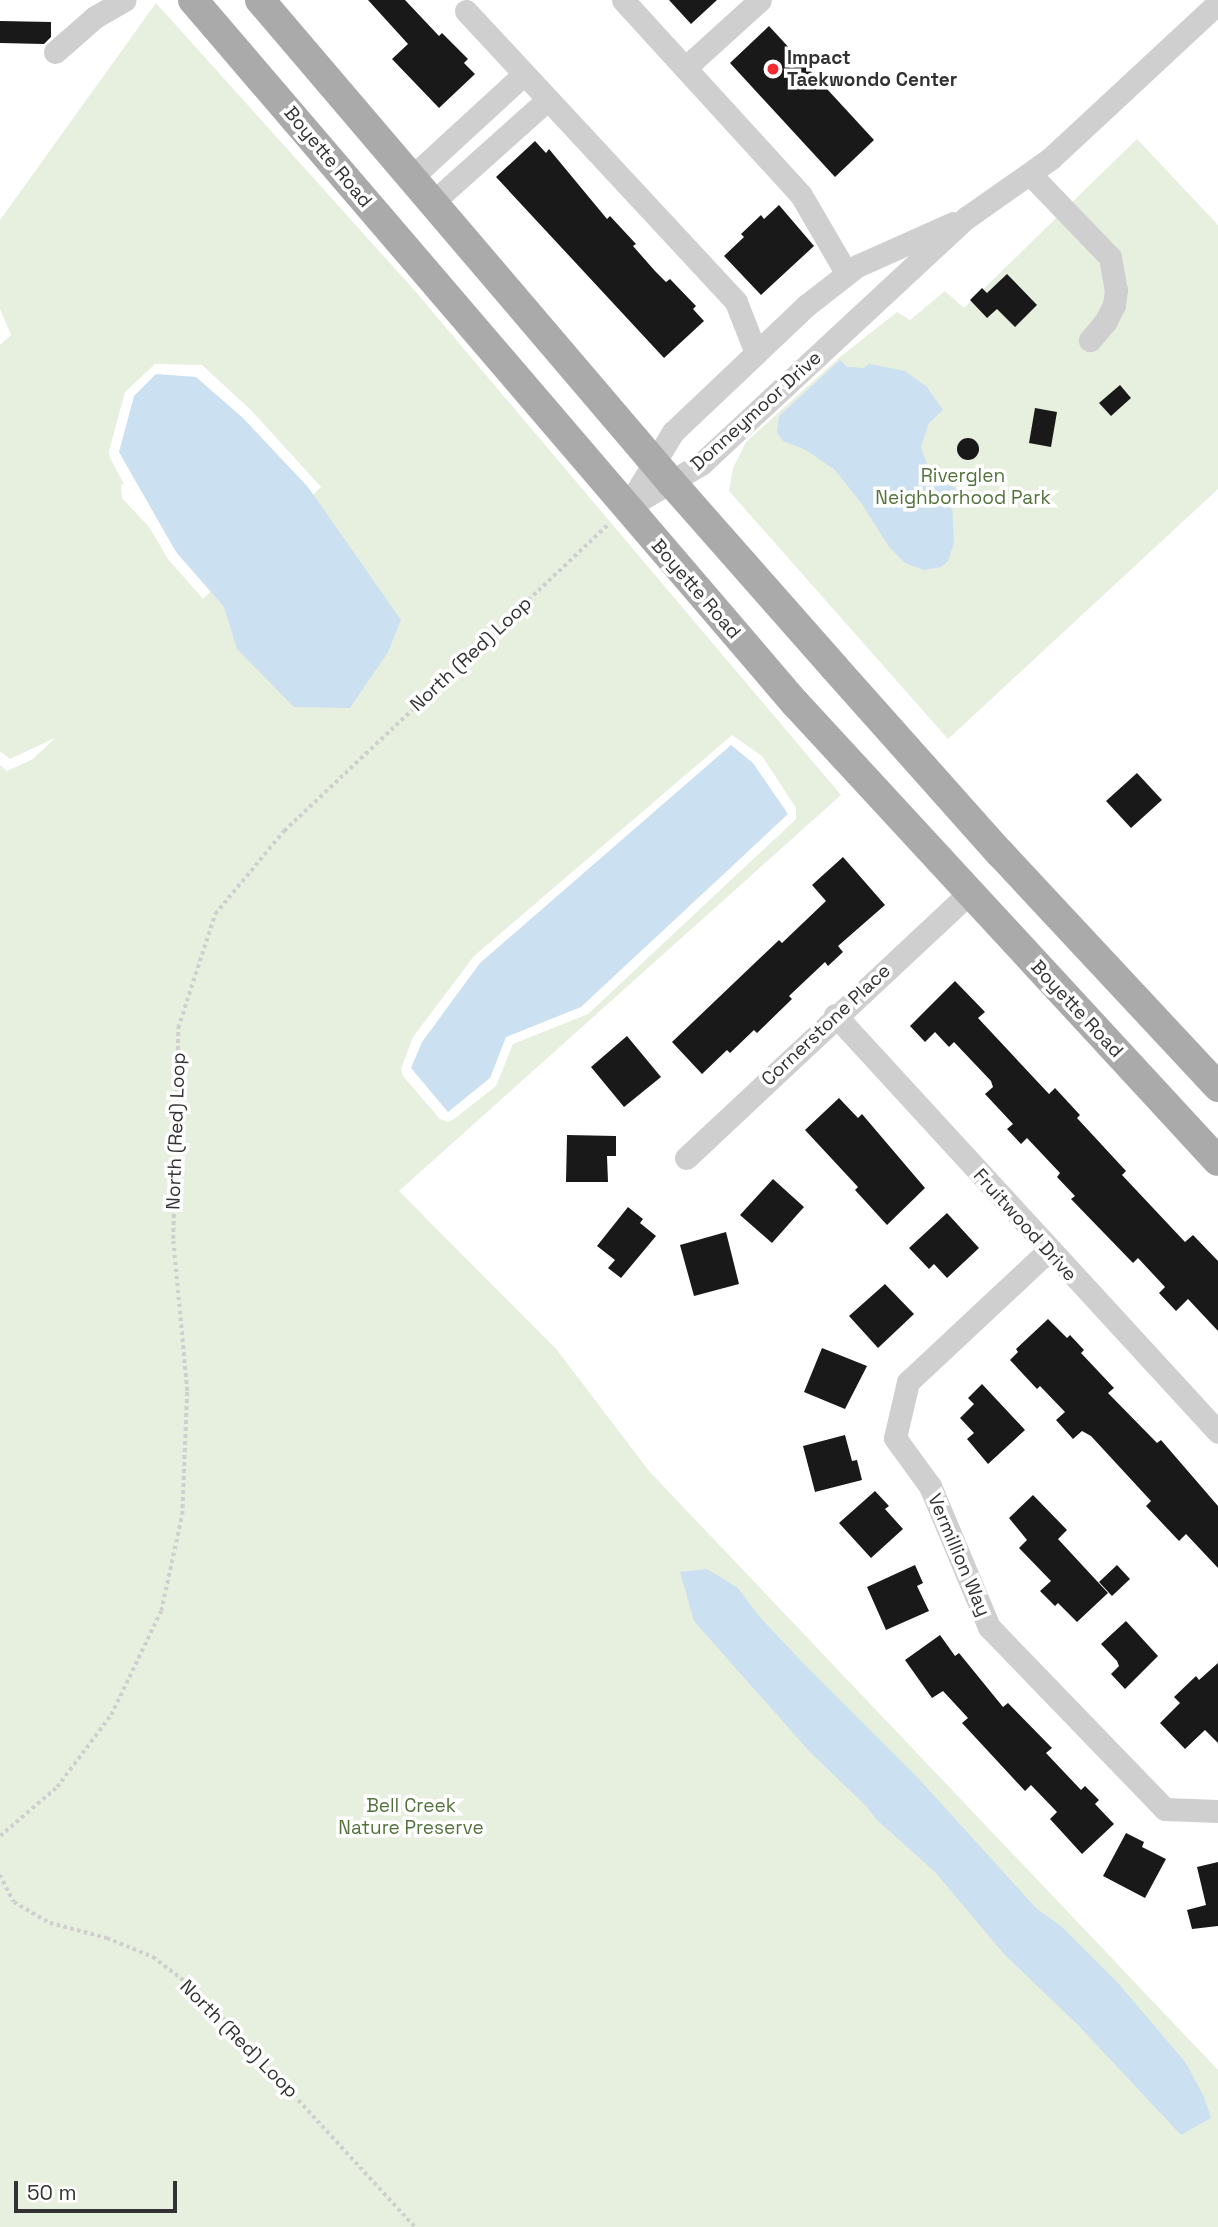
<!DOCTYPE html>
<html>
<head>
<meta charset="utf-8">
<style>
  body { margin:0 }
  #map { position:relative; width:1218px; height:2227px; overflow:hidden; background:#fff; font-family:"Space Grotesk",sans-serif }
  div>[style] { position:absolute }
  .green>* { inset:0; background:#e7efdf }
  .water>* { inset:0; background:#cbe0f0 }
  .building>* { inset:0; background:#191919 }
  .round { border-radius:50% }
  .path>* { height:3.5px; margin-top:-1.75px; transform-origin:0; background:repeating-linear-gradient(90deg,#cfcfcf 0 3.5px,transparent 0 7px) }
  .minor>* { height:23px; margin:-11.5px; padding:0 11.5px; transform-origin:11.5px; border-radius:11.5px; background:#cfcfcf }
  .major>* { height:30px; margin:-15px; padding:0 15px; transform-origin:15px; border-radius:15px; background:#aaa }
  .dots>* { width:19px; height:19px; translate:-50% -50%; box-sizing:border-box; border:4px solid #fff; border-radius:50% }
  span { translate:-50% -50%; white-space:nowrap; text-align:center; line-height:1.15; -webkit-text-stroke:7px #fff; paint-order:stroke }
  .poi-label { font-size:19px; color:#323232; font-weight:700 }
  .left { translate:0 -50%; text-align:left }
  .street-label { font-size:19px; color:#323232 }
  .park-label { font-size:19px; color:#52723b }
  .scale { position:absolute; left:14px; top:2181px; width:163px; height:32px; box-sizing:border-box; border:4px solid #323232; border-top:0; padding-left:9px; font-size:21px; line-height:24px; white-space:nowrap; color:#323232; -webkit-text-stroke:5px #fff; paint-order:stroke }
</style>
</head>
<body>
<div id="map">
  <div class="green">
    <div style="clip-path:polygon(evenodd,156px 3px,415px 291px,841px 795px,399px 1191px,557px 1350px,649px 1471px,1218px 2070px,1218px 2227px,0 2227px,0 765px,7px 771px,33px 759px,55px 738px,10px 759px,0 751px,0 345px,11px 335px,0 309px,0 220px,156px 3px,155px 364px,202px 365px,251px 410px,321px 487px,203px 599px,168px 559px,149px 527px,122px 498px,121px 485px,124px 484px,110px 458px,109px 451px,125px 392px,155px 364px,156px 3px,732px 735px,762px 756px,796px 808px,796px 819px,588px 1014px,513px 1044px,496px 1086px,454px 1119px,448px 1122px,440px 1119px,403px 1076px,401px 1069px,413px 1037px,474px 956px,732px 735px)"></div>
    <div style="clip-path:polygon(1137px 139px,1218px 225px,1218px 489px,948px 739px,729px 491px,733px 468px,746px 442px,840px 357px,897px 312px,910px 320px,945px 291px,964px 308px)"></div>
  </div>
  <div class="water">
    <div style="clip-path:polygon(840px 360px,847px 367px,864px 368px,869px 364px,905px 371px,927px 387px,943px 410px,929px 423px,921px 447px,929px 470px,941px 482px,956px 488px,952px 502px,954px 543px,948px 561px,941px 567px,924px 570px,905px 563px,889px 547px,862px 504px,835px 470px,806px 450px,783px 441px,777px 432px,779px 416px)"></div>
    <div style="clip-path:polygon(156px 374px,196px 377px,243px 418px,308px 487px,401px 620px,388px 652px,350px 708px,294px 707px,237px 649px,224px 607px,176px 552px,119px 452px,134px 396px)"></div>
    <div style="clip-path:polygon(731px 745px,753px 763px,788px 814px,581px 1007px,506px 1037px,490px 1078px,448px 1112px,411px 1068px,422px 1042px,480px 963px)"></div>
    <div style="clip-path:polygon(707px 1569px,738px 1588px,758px 1615px,801px 1661px,919px 1779px,1036px 1908px,1062px 1927px,1118px 1983px,1186px 2063px,1204px 2097px,1211px 2118px,1181px 2135px,1078px 2025px,1004px 1954px,935px 1872px,876px 1819px,866px 1806px,809px 1751px,694px 1621px,680px 1572px)"></div>
  </div>
  <div class="building">
    <div style="clip-path:polygon(368px 0,405px 0,439px 36px,442px 33px,468px 59px,464px 63px,475px 74px,439px 108px,392px 59px,408px 44px)"></div>
    <div style="clip-path:polygon(669px 0,717px 0,691px 24px)"></div>
    <div style="clip-path:polygon(0 21px,51px 22px,51px 37px,44px 44px,0 43px)"></div>
    <div style="clip-path:polygon(769px 26px,874px 140px,835px 177px,730px 63px)"></div>
    <div style="clip-path:polygon(535px 141px,546px 153px,549px 149px,607px 219px,610px 216px,636px 244px,633px 246px,655px 271px,666px 282px,670px 279px,696px 306px,693px 309px,704px 321px,664px 358px,496px 177px)"></div>
    <div style="clip-path:polygon(779px 205px,814px 246px,761px 295px,724px 256px,744px 237px,741px 234px,761px 215px,764px 219px)"></div>
    <div style="clip-path:polygon(1007px 274px,1037px 305px,1015px 327px,997px 309px,987px 318px,970px 300px,982px 288px,987px 293px)"></div>
    <div style="clip-path:polygon(1120px 385px,1131px 398px,1111px 416px,1099px 403px)"></div>
    <div style="clip-path:polygon(1035px 408px,1057px 412px,1051px 447px,1029px 443px)"></div>
    <div class="round" style="left:957px;top:438px;width:22px;height:22px"></div>
    <div style="clip-path:polygon(1137px 773px,1162px 800px,1131px 828px,1106px 801px)"></div>
    <div style="clip-path:polygon(843px 857px,885px 905px,838px 946px,843px 952px,828px 966px,825px 962px,789px 996px,792px 999px,757px 1033px,754px 1030px,730px 1053px,727px 1050px,702px 1074px,672px 1042px,779px 940px,782px 943px,826px 901px,812px 885px)"></div>
    <div style="clip-path:polygon(955px 981px,985px 1012px,978px 1018px,1049px 1094px,1055px 1088px,1080px 1115px,1077px 1118px,1126px 1171px,1122px 1175px,1185px 1242px,1193px 1235px,1218px 1261px,1218px 1331px,1188px 1299px,1176px 1311px,1159px 1293px,1165px 1287px,1138px 1258px,1133px 1263px,1071px 1199px,1075px 1196px,1057px 1177px,1060px 1173px,1027px 1138px,1021px 1144px,1007px 1129px,1013px 1124px,985px 1094px,993px 1087px,991px 1081px,954px 1042px,949px 1047px,935px 1032px,925px 1042px,910px 1026px)"></div>
    <div style="clip-path:polygon(627px 1036px,661px 1077px,624px 1107px,591px 1067px)"></div>
    <div style="clip-path:polygon(839px 1098px,858px 1118px,862px 1114px,925px 1188px,887px 1225px,855px 1190px,858px 1187px,805px 1130px)"></div>
    <div style="clip-path:polygon(567px 1135px,616px 1136px,616px 1156px,607px 1156px,608px 1182px,566px 1182px)"></div>
    <div style="clip-path:polygon(773px 1179px,804px 1207px,772px 1243px,740px 1215px)"></div>
    <div style="clip-path:polygon(628px 1207px,643px 1219px,640px 1223px,656px 1236px,621px 1278px,608px 1268px,615px 1260px,597px 1246px)"></div>
    <div style="clip-path:polygon(947px 1213px,979px 1248px,947px 1278px,934px 1264px,929px 1269px,909px 1248px)"></div>
    <div style="clip-path:polygon(726px 1232px,739px 1284px,694px 1296px,680px 1245px)"></div>
    <div style="clip-path:polygon(885px 1284px,914px 1314px,878px 1348px,849px 1316px)"></div>
    <div style="clip-path:polygon(1048px 1319px,1067px 1338px,1070px 1335px,1084px 1350px,1081px 1353px,1114px 1388px,1108px 1393px,1157px 1443px,1161px 1440px,1218px 1506px,1218px 1568px,1186px 1534px,1179px 1541px,1146px 1506px,1151px 1501px,1091px 1436px,1082px 1431px,1073px 1439px,1056px 1420px,1065px 1412px,1040px 1386px,1037px 1389px,1010px 1360px,1018px 1352px,1016px 1349px)"></div>
    <div style="clip-path:polygon(822px 1348px,867px 1366px,845px 1409px,804px 1392px)"></div>
    <div style="clip-path:polygon(982px 1384px,1025px 1430px,988px 1464px,967px 1439px,974px 1433px,960px 1418px,974px 1404px,968px 1398px)"></div>
    <div style="clip-path:polygon(845px 1435px,852px 1461px,857px 1460px,862px 1480px,815px 1492px,803px 1446px)"></div>
    <div style="clip-path:polygon(875px 1491px,889px 1506px,885px 1509px,903px 1529px,871px 1558px,839px 1523px)"></div>
    <div style="clip-path:polygon(1033px 1495px,1067px 1530px,1058px 1539px,1108px 1593px,1077px 1622px,1058px 1603px,1055px 1606px,1040px 1591px,1051px 1581px,1019px 1548px,1027px 1540px,1009px 1518px)"></div>
    <div style="clip-path:polygon(915px 1565px,923px 1583px,917px 1586px,929px 1611px,886px 1630px,867px 1587px)"></div>
    <div style="clip-path:polygon(1117px 1565px,1130px 1579px,1112px 1596px,1099px 1582px)"></div>
    <div style="clip-path:polygon(1126px 1621px,1158px 1656px,1125px 1689px,1111px 1674px,1119px 1666px,1117px 1661px,1101px 1644px)"></div>
    <div style="clip-path:polygon(940px 1635px,955px 1656px,959px 1653px,1003px 1707px,1008px 1703px,1052px 1748px,1046px 1753px,1081px 1790px,1085px 1786px,1099px 1800px,1095px 1804px,1114px 1824px,1082px 1854px,1050px 1819px,1057px 1812px,1031px 1785px,1025px 1791px,962px 1723px,968px 1718px,943px 1691px,932px 1698px,905px 1660px)"></div>
    <div style="clip-path:polygon(1218px 1663px,1218px 1743px,1205px 1730px,1185px 1749px,1160px 1723px,1180px 1703px,1174px 1697px,1196px 1676px,1199px 1680px)"></div>
    <div style="clip-path:polygon(1126px 1833px,1144px 1842px,1142px 1847px,1166px 1859px,1145px 1898px,1103px 1876px)"></div>
    <div style="clip-path:polygon(1218px 1862px,1218px 1926px,1192px 1929px,1187px 1910px,1206px 1905px,1197px 1867px)"></div>
  </div>
  <div class="path">
    <div style="left:0;top:1836px;width:75px;rotate:-40.7deg"></div>
    <div style="left:57px;top:1787px;width:90px;rotate:-53.1deg"></div>
    <div style="left:111px;top:1715px;width:115px;rotate:-64.3deg"></div>
    <div style="left:161px;top:1611px;width:98px;rotate:-77.7deg"></div>
    <div style="left:182px;top:1515px;width:124px;rotate:-87.7deg"></div>
    <div style="left:187px;top:1391px;width:153px;rotate:-95.3deg"></div>
    <div style="left:173px;top:1239px;width:211px;rotate:-88.6deg"></div>
    <div style="left:178px;top:1028px;width:120px;rotate:-72deg"></div>
    <div style="left:215px;top:914px;width:108px;rotate:-50.3deg"></div>
    <div style="left:284px;top:831px;width:447px;rotate:-43.4deg"></div>
    <div style="left:0;top:1875px;width:30px;rotate:63deg"></div>
    <div style="left:14px;top:1902px;width:42px;rotate:30.3deg"></div>
    <div style="left:50px;top:1923px;width:59px;rotate:14.7deg"></div>
    <div style="left:107px;top:1938px;width:50px;rotate:22.4deg"></div>
    <div style="left:153px;top:1957px;width:58px;rotate:37.3deg"></div>
    <div style="left:199px;top:1992px;width:319px;rotate:47.4deg"></div>
  </div>
  <div class="minor">
    <div style="left:623px;top:0;width:264px;rotate:47.6deg"></div>
    <div style="left:801px;top:195px;width:91px;rotate:59.8deg"></div>
    <div style="left:466px;top:11px;width:397px;rotate:47.1deg"></div>
    <div style="left:736px;top:302px;width:55px;rotate:68.6deg"></div>
    <div style="left:55px;top:52px;width:53px;rotate:-41.2deg"></div>
    <div style="left:95px;top:17px;width:34px;rotate:-30deg"></div>
    <div style="left:685px;top:68px;width:101px;rotate:-42.2deg"></div>
    <div style="left:1030px;top:174px;width:115px;rotate:46.1deg"></div>
    <div style="left:1110px;top:257px;width:34px;rotate:80deg"></div>
    <div style="left:1116px;top:290px;width:15px;rotate:98deg"></div>
    <div style="left:1114px;top:305px;width:18px;rotate:117deg"></div>
    <div style="left:1106px;top:321px;width:25px;rotate:130deg"></div>
    <div style="left:412px;top:177px;width:151px;rotate:-42.6deg"></div>
    <div style="left:433px;top:202px;width:153px;rotate:-41.8deg"></div>
    <div style="left:627px;top:507px;width:88px;rotate:-58.5deg"></div>
    <div style="left:673px;top:432px;width:185px;rotate:-43.5deg"></div>
    <div style="left:807px;top:305px;width:63px;rotate:-38deg"></div>
    <div style="left:857px;top:266px;width:105px;rotate:-24.1deg"></div>
    <div style="left:626px;top:508px;width:87px;rotate:-30.4deg"></div>
    <div style="left:701px;top:464px;width:362px;rotate:-42.9deg"></div>
    <div style="left:966px;top:218px;width:103px;rotate:-35.1deg"></div>
    <div style="left:1050px;top:159px;width:229px;rotate:-42.9deg"></div>
    <div style="left:835px;top:1015px;width:566px;rotate:47.43deg"></div>
    <div style="left:686px;top:1158px;width:386px;rotate:-43.1deg"></div>
    <div style="left:1048px;top:1251px;width:192px;rotate:136.9deg"></div>
    <div style="left:908px;top:1382px;width:57px;rotate:103.1deg"></div>
    <div style="left:895px;top:1438px;width:59px;rotate:53.9deg"></div>
    <div style="left:930px;top:1486px;width:153px;rotate:67.3deg"></div>
    <div style="left:989px;top:1627px;width:253px;rotate:46deg"></div>
    <div style="left:1165px;top:1809px;width:53px;rotate:2.2deg"></div>
  </div>
  <div class="major">
    <div style="left:193px;top:0;width:926px;rotate:49.43deg"></div>
    <div style="left:795px;top:703px;width:623px;rotate:47.28deg"></div>
    <div style="left:260px;top:0;width:633px;rotate:49.55deg"></div>
    <div style="left:671px;top:482px;width:247px;rotate:48.6deg"></div>
    <div style="left:834px;top:667px;width:249px;rotate:48.3deg"></div>
    <div style="left:1000px;top:853px;width:320px;rotate:47deg"></div>
  </div>
  <div class="dots">
    <div style="left:773px;top:69px;background:#f22a31"></div>
  </div>
  <div class="poi-label">
    <span class="left" style="left:787px;top:69px">Impact<br>Taekwondo Center</span>
  </div>
  <div class="street-label">
    <span style="left:328px;top:157px;rotate:50deg">Boyette Road</span>
    <span style="left:756px;top:411px;rotate:-42deg">Donneymoor Drive</span>
    <span style="left:696px;top:589px;rotate:49deg">Boyette Road</span>
    <span style="left:471px;top:654px;rotate:-43deg">North (Red) Loop</span>
    <span style="left:1077px;top:1009px;rotate:47deg">Boyette Road</span>
    <span style="left:826px;top:1025px;rotate:-43deg">Cornerstone Place</span>
    <span style="left:176px;top:1131px;rotate:-88deg">North (Red) Loop</span>
    <span style="left:1025px;top:1225px;rotate:48deg">Fruitwood Drive</span>
    <span style="left:959px;top:1555px;rotate:67deg">Vermillion Way</span>
    <span style="left:239px;top:2039px;rotate:45deg">North (Red) Loop</span>
  </div>
  <div class="park-label">
    <span style="left:963px;top:487px">Riverglen<br>Neighborhood Park</span>
    <span style="left:411px;top:1817px">Bell Creek<br>Nature Preserve</span>
  </div>
  <div class="scale">50 m</div>
</div>
</body>
</html>
